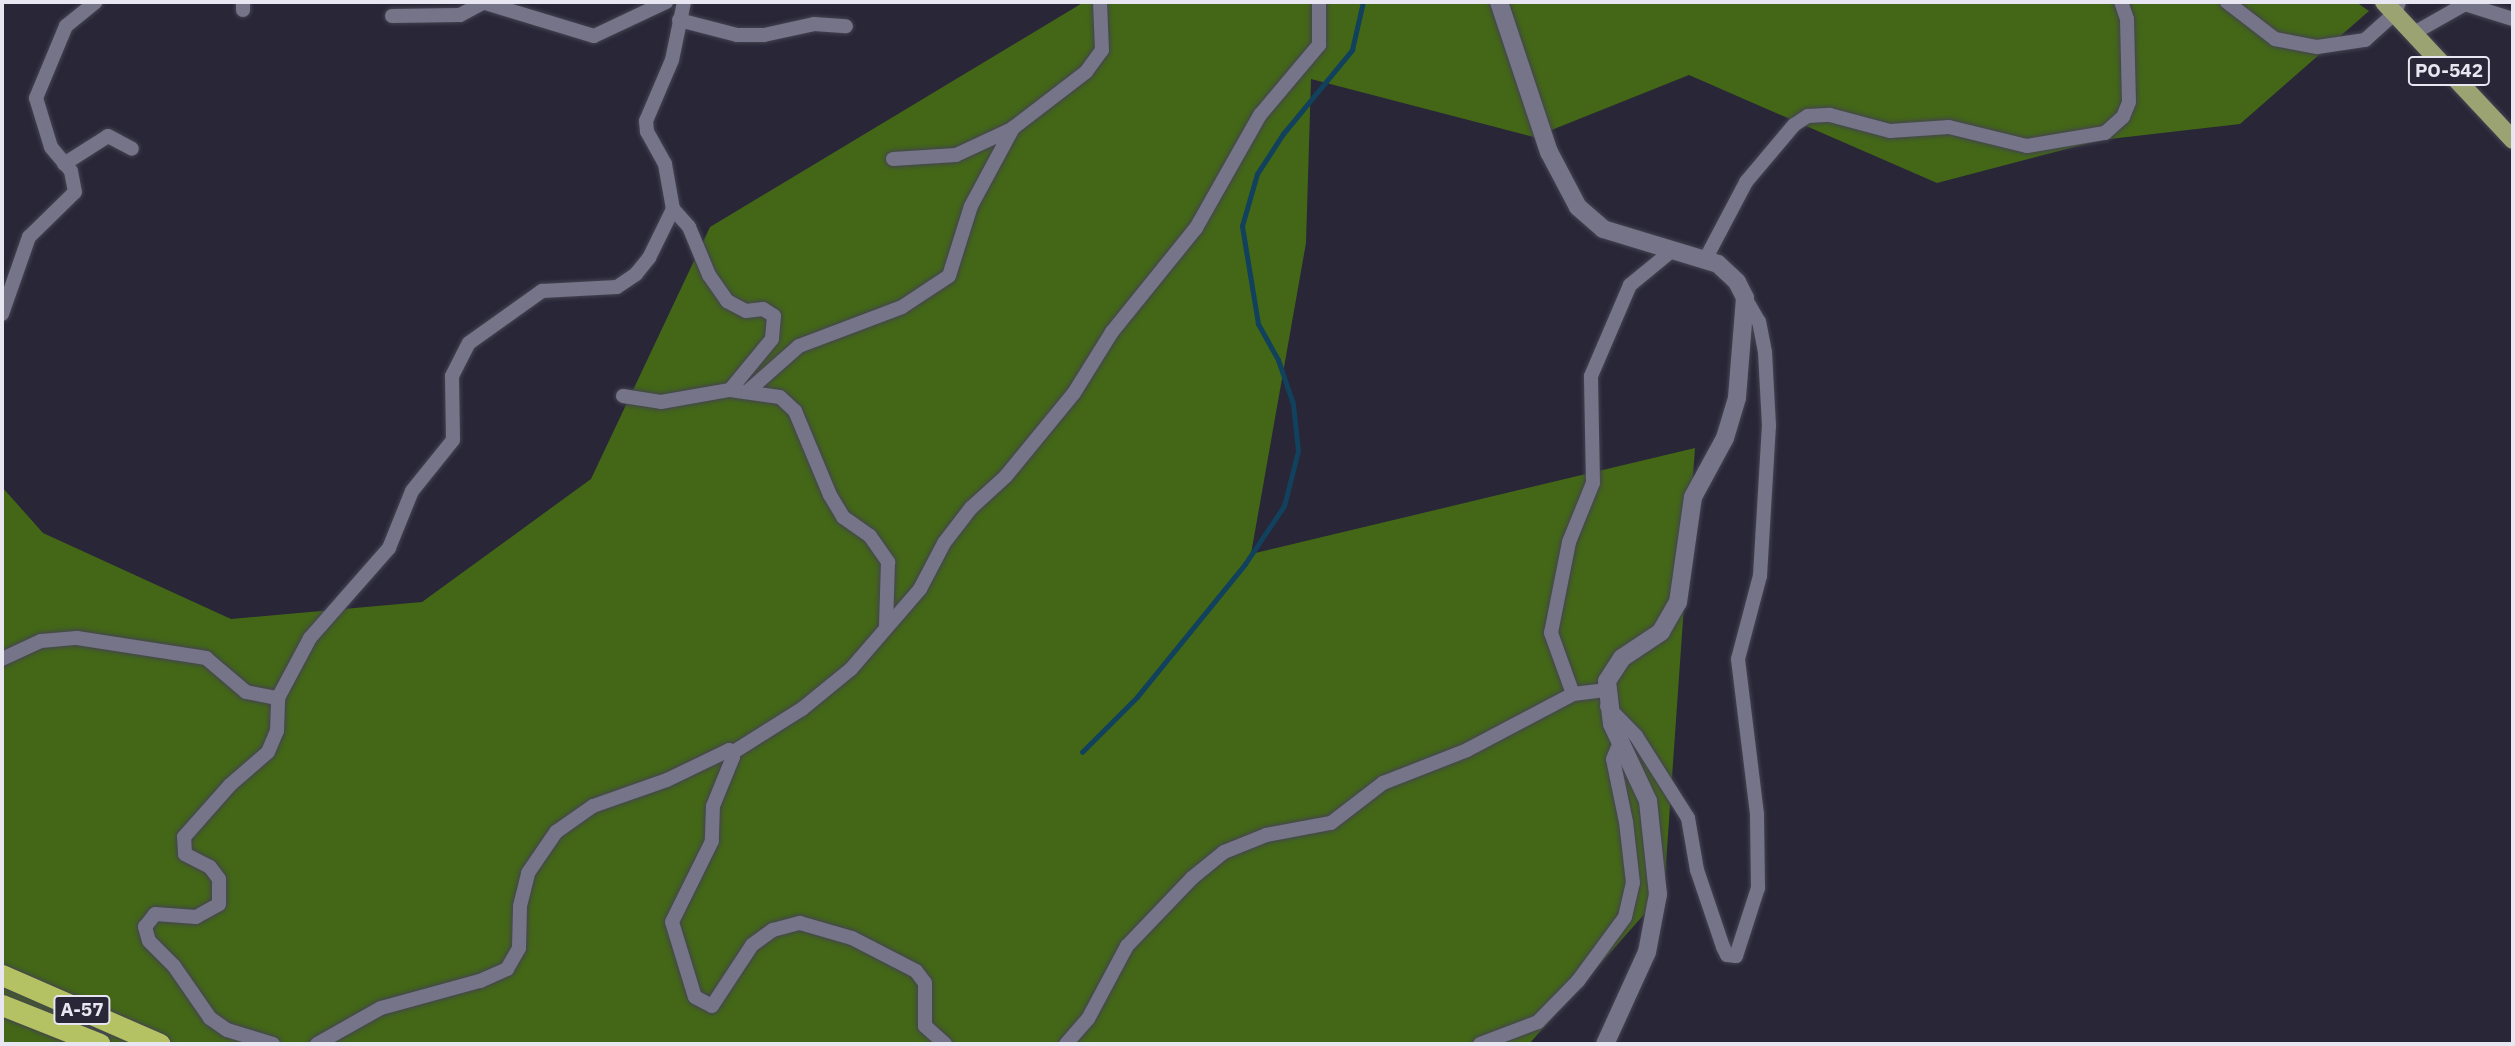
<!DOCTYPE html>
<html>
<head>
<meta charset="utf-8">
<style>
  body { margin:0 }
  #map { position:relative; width:2515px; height:1046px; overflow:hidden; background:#282637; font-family:"IBM Plex Sans",sans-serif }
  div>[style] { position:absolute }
  .forest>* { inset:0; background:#436717 }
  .stream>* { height:4.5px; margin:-2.25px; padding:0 2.25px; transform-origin:2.25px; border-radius:2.25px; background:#11415c }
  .roads { filter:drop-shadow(0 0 2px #444351) drop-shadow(0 0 2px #444351) }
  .street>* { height:14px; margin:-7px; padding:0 7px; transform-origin:7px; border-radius:7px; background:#767488 }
  .secondary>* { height:18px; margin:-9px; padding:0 9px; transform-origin:9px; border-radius:9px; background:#767488 }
  .primary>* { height:18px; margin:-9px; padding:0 9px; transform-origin:9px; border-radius:9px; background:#9ca372 }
  .highway>* { height:21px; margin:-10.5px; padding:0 10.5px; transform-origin:10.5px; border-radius:10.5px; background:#b5c264 }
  span { translate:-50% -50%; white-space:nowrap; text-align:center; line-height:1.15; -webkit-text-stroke:7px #282637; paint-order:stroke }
  .shield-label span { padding:2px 5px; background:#282637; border:2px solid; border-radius:5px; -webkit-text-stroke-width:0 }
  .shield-label { font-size:19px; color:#e7e6f1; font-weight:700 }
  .frame { position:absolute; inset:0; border:4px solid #e7e6f1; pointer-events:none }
</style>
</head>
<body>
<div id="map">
  <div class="forest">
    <div style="clip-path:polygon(1084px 2px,2356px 2px,2369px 11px,2240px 124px,2101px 140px,1937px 183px,1689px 75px,1534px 137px,1311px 79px,1306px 243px,1251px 554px,1695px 448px,1664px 892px,1529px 1044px,2px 1044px,2px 487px,43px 533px,231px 619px,422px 602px,591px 479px,710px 227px)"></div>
  </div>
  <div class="stream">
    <div style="left:1082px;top:752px;width:78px;rotate:-45deg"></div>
    <div style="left:1137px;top:697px;width:171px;rotate:-50.9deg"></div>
    <div style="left:1245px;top:564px;width:70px;rotate:-56.1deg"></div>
    <div style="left:1284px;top:506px;width:57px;rotate:-75.7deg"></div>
    <div style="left:1298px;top:451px;width:47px;rotate:-96.1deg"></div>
    <div style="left:1293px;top:404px;width:46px;rotate:-108.8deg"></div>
    <div style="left:1278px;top:360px;width:41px;rotate:-119.1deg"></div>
    <div style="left:1258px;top:324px;width:99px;rotate:-99.3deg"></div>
    <div style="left:1242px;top:226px;width:54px;rotate:-73.9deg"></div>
    <div style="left:1257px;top:174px;width:48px;rotate:-57deg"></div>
    <div style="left:1283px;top:134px;width:109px;rotate:-50.6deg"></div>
    <div style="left:1352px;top:50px;width:49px;rotate:-77.1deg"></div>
  </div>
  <div class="roads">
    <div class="street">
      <div style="left:482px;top:2px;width:117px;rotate:16.9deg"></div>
      <div style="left:594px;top:36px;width:80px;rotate:-25.3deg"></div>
      <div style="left:2227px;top:2px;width:61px;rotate:37.6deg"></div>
      <div style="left:2275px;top:39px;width:43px;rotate:10.8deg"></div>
      <div style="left:2317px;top:47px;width:49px;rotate:-8.3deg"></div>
      <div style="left:2365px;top:40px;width:40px;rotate:-42deg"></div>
      <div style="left:2395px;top:13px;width:12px;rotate:-70deg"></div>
      <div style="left:243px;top:10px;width:8px;rotate:-90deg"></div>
      <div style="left:392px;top:16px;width:68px;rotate:-0.8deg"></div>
      <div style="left:460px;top:15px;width:27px;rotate:-28deg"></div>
      <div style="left:679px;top:20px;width:60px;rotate:14.5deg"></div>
      <div style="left:737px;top:35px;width:27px"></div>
      <div style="left:764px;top:35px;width:51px;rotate:-12.4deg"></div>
      <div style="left:814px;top:24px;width:32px;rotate:4deg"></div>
      <div style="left:2414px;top:33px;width:59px;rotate:-29.6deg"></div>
      <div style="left:2465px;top:4px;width:50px;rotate:17.4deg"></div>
      <div style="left:893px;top:159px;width:63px;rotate:-3.6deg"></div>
      <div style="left:956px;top:155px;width:62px;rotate:-24.9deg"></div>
      <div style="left:64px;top:164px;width:52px;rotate:-32.5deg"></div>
      <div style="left:108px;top:136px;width:27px;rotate:28deg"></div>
      <div style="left:673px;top:209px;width:24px;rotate:48deg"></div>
      <div style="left:689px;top:227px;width:52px;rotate:67.4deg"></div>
      <div style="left:709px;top:275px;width:32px;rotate:55deg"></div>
      <div style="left:727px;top:301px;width:21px;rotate:28deg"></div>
      <div style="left:746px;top:311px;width:17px;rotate:-7deg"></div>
      <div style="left:763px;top:309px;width:13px;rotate:32deg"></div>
      <div style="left:774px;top:316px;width:23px;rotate:95deg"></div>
      <div style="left:772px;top:339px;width:66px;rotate:129.5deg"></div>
      <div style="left:730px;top:390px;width:50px;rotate:8deg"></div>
      <div style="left:780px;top:397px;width:21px;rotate:43deg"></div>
      <div style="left:795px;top:411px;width:91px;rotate:67.4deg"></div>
      <div style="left:830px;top:495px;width:26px;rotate:59deg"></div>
      <div style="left:843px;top:517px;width:33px;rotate:35deg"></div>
      <div style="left:870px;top:536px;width:32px;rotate:55deg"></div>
      <div style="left:888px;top:562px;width:65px;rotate:91.8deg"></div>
      <div style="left:1706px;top:258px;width:86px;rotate:-62.2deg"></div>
      <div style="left:1746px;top:182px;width:75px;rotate:-49.9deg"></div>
      <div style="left:1794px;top:125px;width:17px;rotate:-33deg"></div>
      <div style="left:1808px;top:116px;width:22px;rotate:-3deg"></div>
      <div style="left:1830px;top:115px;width:62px;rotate:14.9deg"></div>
      <div style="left:1890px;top:131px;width:59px;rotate:-3.9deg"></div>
      <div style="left:1949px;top:127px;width:80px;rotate:13.7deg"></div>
      <div style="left:2027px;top:146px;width:79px;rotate:-9.5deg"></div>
      <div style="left:2105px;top:133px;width:24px;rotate:-42deg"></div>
      <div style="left:2123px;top:117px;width:16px;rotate:-68deg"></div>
      <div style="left:2129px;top:102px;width:83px;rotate:-91.4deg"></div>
      <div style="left:2127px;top:19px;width:18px;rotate:-109deg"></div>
      <div style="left:2px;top:314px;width:82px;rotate:-70.7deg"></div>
      <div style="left:29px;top:237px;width:64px;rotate:-44.4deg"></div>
      <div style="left:75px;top:192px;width:21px;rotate:-101deg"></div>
      <div style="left:71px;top:171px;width:31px;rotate:-130deg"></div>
      <div style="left:51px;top:147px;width:51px;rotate:-107deg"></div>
      <div style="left:36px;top:98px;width:78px;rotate:-67.4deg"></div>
      <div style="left:66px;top:26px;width:38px;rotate:-39deg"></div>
      <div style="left:748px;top:391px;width:68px;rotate:-41.4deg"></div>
      <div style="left:799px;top:346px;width:110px;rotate:-20.7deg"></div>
      <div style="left:902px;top:307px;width:56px;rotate:-33.4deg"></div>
      <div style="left:949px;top:276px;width:73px;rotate:-72.6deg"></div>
      <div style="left:971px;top:206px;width:89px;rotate:-61.7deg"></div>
      <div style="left:1013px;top:128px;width:92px;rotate:-37.5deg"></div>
      <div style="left:1086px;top:72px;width:27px;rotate:-54deg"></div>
      <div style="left:1102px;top:50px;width:48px;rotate:-92.4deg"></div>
      <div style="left:623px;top:396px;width:38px;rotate:9deg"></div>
      <div style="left:661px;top:402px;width:70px;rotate:-9.9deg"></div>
      <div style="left:2px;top:659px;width:43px;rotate:-24.8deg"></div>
      <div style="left:41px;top:641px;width:36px;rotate:-5deg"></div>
      <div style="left:77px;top:638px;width:131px;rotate:8.8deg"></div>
      <div style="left:206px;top:658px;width:52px;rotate:40.4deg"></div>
      <div style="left:246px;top:692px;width:33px;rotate:11deg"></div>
      <div style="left:278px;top:698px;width:68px;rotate:-61.9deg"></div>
      <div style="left:310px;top:638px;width:120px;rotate:-48.7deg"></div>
      <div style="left:389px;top:548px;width:61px;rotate:-68deg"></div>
      <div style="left:412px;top:491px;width:65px;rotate:-51.2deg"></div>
      <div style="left:453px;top:440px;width:64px;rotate:-90.9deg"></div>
      <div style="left:452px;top:376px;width:37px;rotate:-63deg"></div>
      <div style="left:469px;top:343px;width:90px;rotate:-35.5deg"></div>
      <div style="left:542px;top:291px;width:75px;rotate:-3.1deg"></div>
      <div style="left:617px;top:287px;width:23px;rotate:-34deg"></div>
      <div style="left:636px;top:274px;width:21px;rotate:-51deg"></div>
      <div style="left:649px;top:258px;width:55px;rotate:-63.9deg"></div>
      <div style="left:673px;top:209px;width:46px;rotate:-100.1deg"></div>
      <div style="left:665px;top:164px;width:37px;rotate:-119deg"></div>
      <div style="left:647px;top:132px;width:11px;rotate:-95deg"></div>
      <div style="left:646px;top:121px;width:66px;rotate:-66.9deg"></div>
      <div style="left:672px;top:60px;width:59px;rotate:-78.3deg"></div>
      <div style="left:1573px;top:694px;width:65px;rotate:-109.8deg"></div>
      <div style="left:1551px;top:633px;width:93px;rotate:-78.8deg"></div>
      <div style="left:1569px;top:542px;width:64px;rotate:-67.9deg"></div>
      <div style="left:1593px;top:483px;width:107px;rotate:-91.1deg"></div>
      <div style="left:1591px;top:376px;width:99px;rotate:-66.8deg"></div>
      <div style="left:1630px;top:285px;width:57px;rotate:-39.3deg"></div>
      <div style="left:1607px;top:706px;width:42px;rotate:46deg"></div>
      <div style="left:1636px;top:736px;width:97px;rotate:57.6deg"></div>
      <div style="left:1688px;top:818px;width:53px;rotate:80.2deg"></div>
      <div style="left:1697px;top:870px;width:81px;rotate:71.3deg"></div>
      <div style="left:1723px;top:947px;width:9px;rotate:63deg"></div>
      <div style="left:1727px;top:955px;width:9px;rotate:6deg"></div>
      <div style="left:1736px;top:956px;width:71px;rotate:-72.1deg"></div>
      <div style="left:1758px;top:888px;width:74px;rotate:-90.8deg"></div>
      <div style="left:1757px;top:814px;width:156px;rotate:-97deg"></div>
      <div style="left:1738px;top:659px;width:86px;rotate:-75.2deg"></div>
      <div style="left:1760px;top:576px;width:150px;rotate:-86.6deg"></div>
      <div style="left:1769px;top:426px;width:74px;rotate:-93.1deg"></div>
      <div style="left:1765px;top:352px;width:31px;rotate:-101deg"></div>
      <div style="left:1759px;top:322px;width:28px;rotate:-120deg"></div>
      <div style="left:732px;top:753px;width:83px;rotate:-32.2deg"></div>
      <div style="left:802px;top:709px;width:63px;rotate:-39.2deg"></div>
      <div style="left:851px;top:669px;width:106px;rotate:-49.2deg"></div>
      <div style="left:920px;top:589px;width:52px;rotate:-62.4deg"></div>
      <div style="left:944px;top:543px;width:44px;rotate:-52.4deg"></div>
      <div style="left:971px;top:508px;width:47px;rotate:-42.4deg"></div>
      <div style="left:1006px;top:476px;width:107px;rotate:-50.7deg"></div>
      <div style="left:1074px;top:393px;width:72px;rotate:-58.1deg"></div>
      <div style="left:1112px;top:332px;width:134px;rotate:-51.1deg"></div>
      <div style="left:1196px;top:228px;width:130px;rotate:-60.5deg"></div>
      <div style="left:1260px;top:115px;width:92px;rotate:-49.9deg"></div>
      <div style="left:1319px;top:45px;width:43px;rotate:-90deg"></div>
      <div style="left:273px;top:1044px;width:48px;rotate:-163.1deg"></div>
      <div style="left:227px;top:1030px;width:21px;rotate:-145deg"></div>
      <div style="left:210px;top:1018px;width:63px;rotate:-124.7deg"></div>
      <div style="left:174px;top:966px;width:35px;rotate:-135deg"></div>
      <div style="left:149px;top:941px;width:15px;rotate:-106deg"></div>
      <div style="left:145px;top:927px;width:16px;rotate:-52deg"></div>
      <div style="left:155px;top:914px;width:41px;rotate:4.2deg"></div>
      <div style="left:196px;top:917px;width:26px;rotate:-29deg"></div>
      <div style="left:219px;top:904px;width:25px;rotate:-90deg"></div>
      <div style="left:219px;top:879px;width:15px;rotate:-127deg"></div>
      <div style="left:210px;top:867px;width:28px;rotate:-153deg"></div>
      <div style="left:185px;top:854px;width:17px;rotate:-93deg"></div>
      <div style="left:184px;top:837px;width:69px;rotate:-48.5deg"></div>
      <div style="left:230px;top:785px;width:50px;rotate:-41deg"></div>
      <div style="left:268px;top:752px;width:23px;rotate:-67deg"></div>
      <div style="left:277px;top:731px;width:33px;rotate:-88deg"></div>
      <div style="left:317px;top:1044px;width:73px;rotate:-29.4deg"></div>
      <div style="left:381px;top:1008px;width:103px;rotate:-15.3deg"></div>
      <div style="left:480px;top:981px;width:30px;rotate:-24deg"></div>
      <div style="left:507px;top:969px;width:24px;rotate:-60deg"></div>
      <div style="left:519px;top:948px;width:42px;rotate:-88.6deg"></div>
      <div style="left:520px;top:906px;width:34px;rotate:-76deg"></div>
      <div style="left:528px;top:873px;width:50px;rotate:-55.7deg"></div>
      <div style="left:556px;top:832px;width:45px;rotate:-35.1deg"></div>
      <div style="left:593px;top:806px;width:78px;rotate:-19.4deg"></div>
      <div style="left:667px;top:780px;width:69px;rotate:-25.8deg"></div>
      <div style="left:729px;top:750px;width:8px;rotate:60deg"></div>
      <div style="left:733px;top:757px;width:53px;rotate:112.2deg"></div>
      <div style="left:713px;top:806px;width:35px;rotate:92deg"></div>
      <div style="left:712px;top:841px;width:90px;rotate:116.3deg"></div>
      <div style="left:672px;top:922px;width:78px;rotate:73deg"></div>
      <div style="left:695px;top:997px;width:19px;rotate:28deg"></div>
      <div style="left:712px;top:1006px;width:73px;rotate:-56.7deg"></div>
      <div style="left:752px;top:945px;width:26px;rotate:-36deg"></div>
      <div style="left:773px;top:930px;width:28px;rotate:-15deg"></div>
      <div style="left:800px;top:923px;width:54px;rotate:16.1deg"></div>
      <div style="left:852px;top:938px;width:72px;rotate:27.3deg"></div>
      <div style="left:916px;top:971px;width:15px;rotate:53deg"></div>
      <div style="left:925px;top:983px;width:43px;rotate:90deg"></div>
      <div style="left:925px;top:1026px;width:27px;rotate:42deg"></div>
      <div style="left:1066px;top:1044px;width:33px;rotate:-49deg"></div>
      <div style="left:1088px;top:1019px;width:83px;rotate:-61.9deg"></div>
      <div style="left:1127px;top:946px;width:94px;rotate:-46.3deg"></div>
      <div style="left:1192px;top:878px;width:41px;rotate:-39.1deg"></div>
      <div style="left:1224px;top:852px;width:45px;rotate:-22deg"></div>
      <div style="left:1266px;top:835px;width:66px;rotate:-10.5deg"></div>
      <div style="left:1331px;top:823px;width:66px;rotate:-37.6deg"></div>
      <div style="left:1383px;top:783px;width:90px;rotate:-21.4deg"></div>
      <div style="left:1467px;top:750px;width:120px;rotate:-27.8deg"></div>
      <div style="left:1573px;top:694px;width:32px;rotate:-7deg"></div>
      <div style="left:1480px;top:1044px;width:62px;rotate:-20.8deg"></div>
      <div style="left:1538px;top:1022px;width:57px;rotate:-45.7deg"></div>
      <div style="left:1578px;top:981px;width:79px;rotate:-53.7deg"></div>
      <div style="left:1625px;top:917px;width:35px;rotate:-77deg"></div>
      <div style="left:1633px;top:883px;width:61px;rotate:-96.5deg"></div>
      <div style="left:1626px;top:822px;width:64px;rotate:-101.7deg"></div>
      <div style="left:1613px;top:759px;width:21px;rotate:-67deg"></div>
    </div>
    <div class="secondary">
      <div style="left:1499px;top:2px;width:158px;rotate:71.6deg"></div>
      <div style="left:1549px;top:152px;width:62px;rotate:62.2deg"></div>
      <div style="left:1578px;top:207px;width:33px;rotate:41deg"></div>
      <div style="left:1603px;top:229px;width:120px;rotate:16.9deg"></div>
      <div style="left:1718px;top:264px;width:26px;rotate:43deg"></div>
      <div style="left:1737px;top:282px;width:18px;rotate:63deg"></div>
      <div style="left:1745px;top:298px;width:100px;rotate:94.6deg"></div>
      <div style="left:1737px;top:398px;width:42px;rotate:106.7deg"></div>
      <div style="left:1725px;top:438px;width:67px;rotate:118.5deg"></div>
      <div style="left:1693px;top:497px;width:106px;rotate:98.1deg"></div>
      <div style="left:1678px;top:602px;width:34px;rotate:120deg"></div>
      <div style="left:1661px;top:632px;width:47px;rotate:146.3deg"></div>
      <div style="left:1622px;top:658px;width:27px;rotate:123deg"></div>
      <div style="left:1607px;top:681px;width:43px;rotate:83.4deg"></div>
      <div style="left:1612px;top:724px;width:85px;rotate:64.9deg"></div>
      <div style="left:1648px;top:801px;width:94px;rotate:83.9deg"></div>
      <div style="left:1658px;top:894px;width:59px;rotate:100.7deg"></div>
      <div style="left:1647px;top:952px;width:101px;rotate:114.5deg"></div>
    </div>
    <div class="primary">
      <div style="left:2384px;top:2px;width:189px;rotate:46.9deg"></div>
    </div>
    <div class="highway">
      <div style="left:2px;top:975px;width:172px;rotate:23.6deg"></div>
      <div style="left:2px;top:1005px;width:105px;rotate:21.7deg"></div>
    </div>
  </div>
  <div class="shield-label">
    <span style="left:2449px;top:71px">PO-542</span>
    <span style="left:82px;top:1010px">A-57</span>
  </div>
  <div class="frame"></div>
</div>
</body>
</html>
